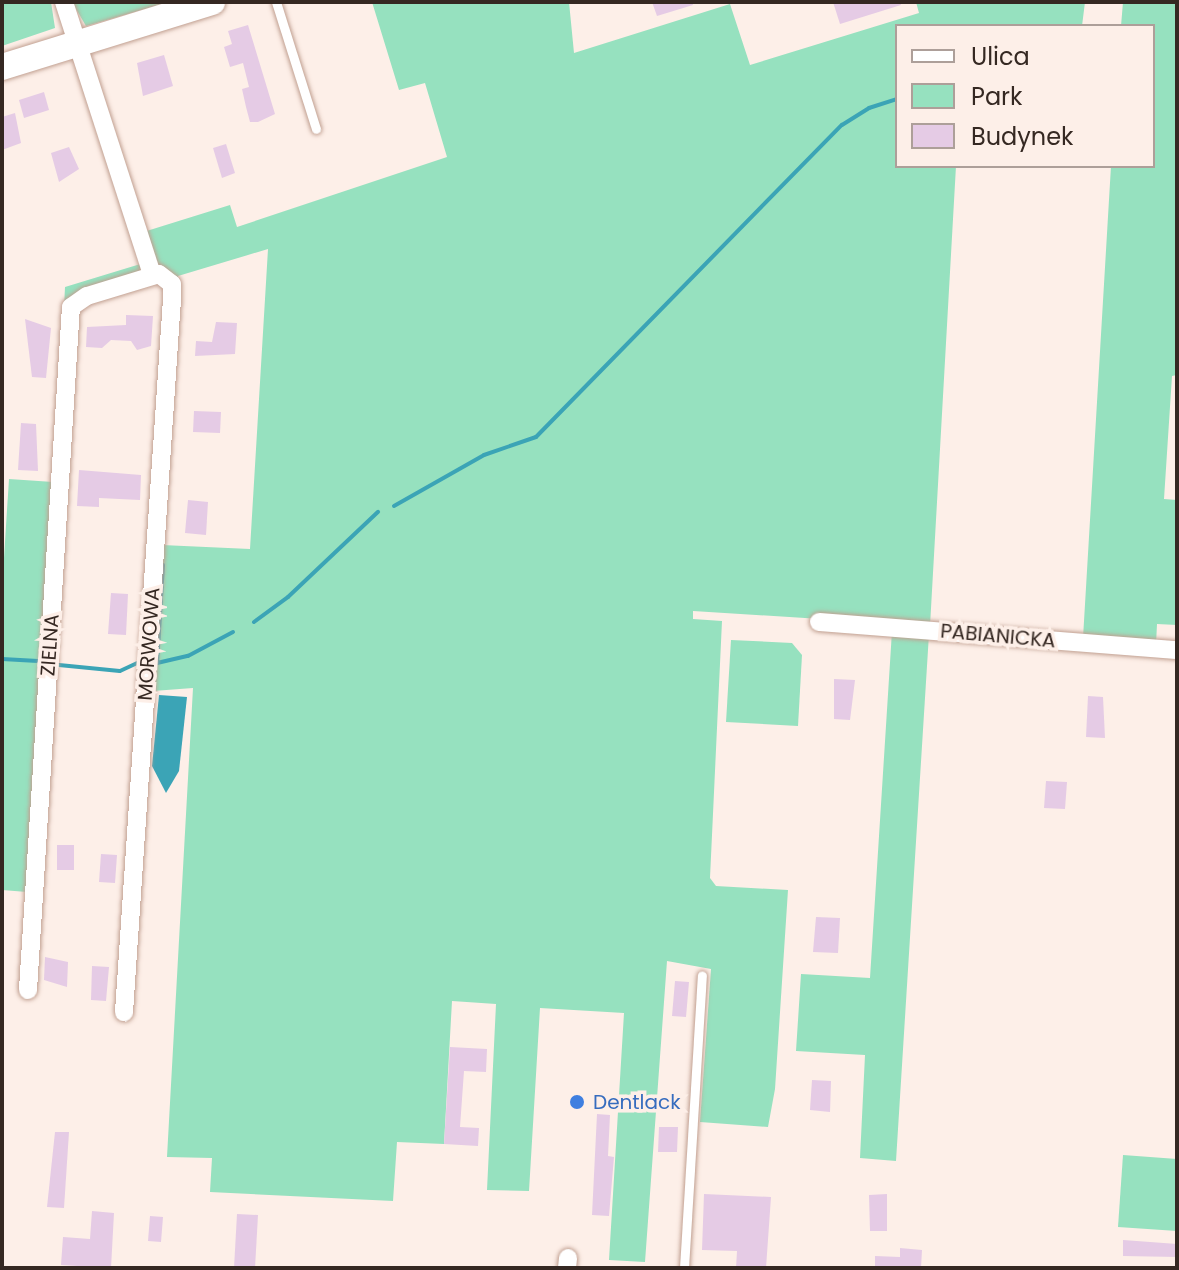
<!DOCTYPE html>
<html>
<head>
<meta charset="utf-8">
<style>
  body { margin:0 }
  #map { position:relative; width:1179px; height:1270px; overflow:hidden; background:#fdefe8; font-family:Poppins,sans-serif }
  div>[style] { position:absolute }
  .green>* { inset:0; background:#96e1bf }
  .water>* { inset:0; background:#3ba4b6 }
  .stream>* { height:4px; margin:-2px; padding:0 2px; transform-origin:2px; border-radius:2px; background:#3ba4b6 }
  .building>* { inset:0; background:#e5cbe5 }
  .roads { filter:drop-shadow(0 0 2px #c1a091) drop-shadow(0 0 2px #c1a091) }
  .lane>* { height:9px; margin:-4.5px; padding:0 4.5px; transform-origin:4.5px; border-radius:4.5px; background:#fff }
  .street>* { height:18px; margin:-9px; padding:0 9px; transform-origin:9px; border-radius:9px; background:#fff }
  .secondary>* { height:26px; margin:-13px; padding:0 13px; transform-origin:13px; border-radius:13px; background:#fff }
  .dots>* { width:22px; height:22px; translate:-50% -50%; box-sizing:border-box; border:4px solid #fdefe8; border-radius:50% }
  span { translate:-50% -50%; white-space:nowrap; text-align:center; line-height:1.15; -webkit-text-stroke:7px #fdefe8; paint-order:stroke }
  .street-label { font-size:20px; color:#352822 }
  .shop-label { font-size:20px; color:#366cbe }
  .left { translate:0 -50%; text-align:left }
  .frame { position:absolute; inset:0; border:4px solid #352822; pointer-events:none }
  .legend { position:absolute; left:895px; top:24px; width:260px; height:144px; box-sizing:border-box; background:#fdefe8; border:2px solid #ad9f99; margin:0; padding:10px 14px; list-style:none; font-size:24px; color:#352822 }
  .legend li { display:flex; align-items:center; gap:16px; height:40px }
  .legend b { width:40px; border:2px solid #ad9f99 }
</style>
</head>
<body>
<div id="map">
  <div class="green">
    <div style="clip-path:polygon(2px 2px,51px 2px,55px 28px,2px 46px)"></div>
    <div style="clip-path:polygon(72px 2px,169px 2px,86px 26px)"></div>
    <div style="clip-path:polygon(372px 2px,569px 2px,574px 53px,730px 4px,750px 65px,919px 13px,916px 2px,1085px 2px,1082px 26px,897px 26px,897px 166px,956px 166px,930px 626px,693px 611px,693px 619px,722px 621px,710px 878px,716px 886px,788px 890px,775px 1089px,768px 1127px,700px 1122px,711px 969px,667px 961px,645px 1262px,609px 1260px,624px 1013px,540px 1008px,529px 1191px,487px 1190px,496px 1004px,452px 1001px,444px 1144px,397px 1142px,393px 1201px,210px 1192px,212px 1158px,167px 1157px,193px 688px,153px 691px,162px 545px,250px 549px,268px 249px,178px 276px,177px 287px,166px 277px,64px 308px,65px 287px,147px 262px,137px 234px,230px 205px,237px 227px,447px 157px,425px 83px,399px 90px)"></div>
    <div style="clip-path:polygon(1123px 2px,1177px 2px,1177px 375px,1172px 376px,1164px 499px,1177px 500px,1177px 625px,1157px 624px,1156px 645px,1083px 638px,1111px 166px,1153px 166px,1153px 26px,1121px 26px)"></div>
    <div style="clip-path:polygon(9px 479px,53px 482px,27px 892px,2px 890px,2px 589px)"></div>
    <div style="clip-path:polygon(892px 631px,929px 634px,896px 1161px,860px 1158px,865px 1055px,796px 1051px,801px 974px,870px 978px)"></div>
    <div style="clip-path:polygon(731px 640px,792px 643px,802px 655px,798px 726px,726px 722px)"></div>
    <div style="clip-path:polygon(1123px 1155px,1177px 1159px,1177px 1231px,1118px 1227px)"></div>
  </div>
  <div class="water">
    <div style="clip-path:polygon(159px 695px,187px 697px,179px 771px,166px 793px,152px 766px)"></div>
  </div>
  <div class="stream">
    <div style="left:394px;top:506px;width:103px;rotate:-29.5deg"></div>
    <div style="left:484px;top:455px;width:55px;rotate:-19.1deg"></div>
    <div style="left:536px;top:437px;width:437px;rotate:-45.6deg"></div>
    <div style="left:842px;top:125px;width:32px;rotate:-32deg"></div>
    <div style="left:869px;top:108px;width:29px;rotate:-18deg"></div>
    <div style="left:163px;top:565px;width:98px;rotate:93.5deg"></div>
    <div style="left:157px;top:663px;width:32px;rotate:-13deg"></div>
    <div style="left:188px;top:656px;width:51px;rotate:-28.1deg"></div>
    <div style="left:254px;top:622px;width:42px;rotate:-36.3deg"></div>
    <div style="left:288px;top:597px;width:124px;rotate:-43.4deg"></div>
    <div style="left:2px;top:659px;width:36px;rotate:3deg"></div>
    <div style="left:59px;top:665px;width:61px;rotate:5.6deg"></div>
    <div style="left:120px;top:671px;width:19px;rotate:-25deg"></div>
  </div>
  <div class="building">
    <div style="clip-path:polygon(652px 2px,692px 2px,693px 5px,657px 16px)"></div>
    <div style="clip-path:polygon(833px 2px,900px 2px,901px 5px,840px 24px)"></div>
    <div style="clip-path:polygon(248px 25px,275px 114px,258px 122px,250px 122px,246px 107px,242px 89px,249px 87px,243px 63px,230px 67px,224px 47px,232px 44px,228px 31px)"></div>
    <div style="clip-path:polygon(164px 55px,173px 86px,143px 96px,137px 63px)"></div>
    <div style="clip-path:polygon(44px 92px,49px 110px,24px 118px,19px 100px)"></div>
    <div style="clip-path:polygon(15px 113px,21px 143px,2px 150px,2px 117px)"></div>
    <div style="clip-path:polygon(226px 144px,235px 173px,222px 178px,213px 148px)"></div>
    <div style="clip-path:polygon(69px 147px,79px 169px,59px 182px,51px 153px)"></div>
    <div style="clip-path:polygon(126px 315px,153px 316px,151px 346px,137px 350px,131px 341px,111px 340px,102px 348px,86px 347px,87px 327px,126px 325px)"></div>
    <div style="clip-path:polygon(25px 319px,51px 328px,46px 378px,32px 377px)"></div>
    <div style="clip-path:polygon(216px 322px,237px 323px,235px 354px,195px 356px,196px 341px,212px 342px)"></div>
    <div style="clip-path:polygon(194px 411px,221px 412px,220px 433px,193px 432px)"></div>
    <div style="clip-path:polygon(21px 423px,36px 424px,38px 471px,18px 470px)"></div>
    <div style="clip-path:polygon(79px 470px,141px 475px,140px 500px,99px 498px,99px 507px,77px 506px)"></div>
    <div style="clip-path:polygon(188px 500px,208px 502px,206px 535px,185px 533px)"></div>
    <div style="clip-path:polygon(111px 593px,128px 594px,126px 635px,108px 634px)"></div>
    <div style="clip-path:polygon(834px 679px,855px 680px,850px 720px,834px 719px)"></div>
    <div style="clip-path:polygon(1088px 696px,1103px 697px,1105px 738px,1086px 737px)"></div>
    <div style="clip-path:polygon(1046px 781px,1067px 782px,1065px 809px,1044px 808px)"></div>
    <div style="clip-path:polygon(57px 845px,74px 845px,74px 870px,57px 870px)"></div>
    <div style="clip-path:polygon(101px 854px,117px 855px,115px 883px,99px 882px)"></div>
    <div style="clip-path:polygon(816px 917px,840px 918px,838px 953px,813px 952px)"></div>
    <div style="clip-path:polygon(45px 957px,68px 962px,67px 987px,44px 980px)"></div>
    <div style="clip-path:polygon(92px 966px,109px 967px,106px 1001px,91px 1000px)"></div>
    <div style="clip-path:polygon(675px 981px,689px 982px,686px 1017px,672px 1016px)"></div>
    <div style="clip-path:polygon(450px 1047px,487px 1049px,486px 1072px,464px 1071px,460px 1127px,479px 1128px,478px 1146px,444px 1144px)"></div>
    <div style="clip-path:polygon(812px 1080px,831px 1081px,830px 1112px,810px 1110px)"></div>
    <div style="clip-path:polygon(597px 1114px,610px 1115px,608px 1156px,614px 1157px,609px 1216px,592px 1215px)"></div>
    <div style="clip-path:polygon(659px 1127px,678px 1127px,677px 1152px,658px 1152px)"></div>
    <div style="clip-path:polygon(55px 1132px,69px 1132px,64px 1208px,47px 1207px)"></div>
    <div style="clip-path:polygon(704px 1194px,771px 1197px,766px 1268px,736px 1268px,737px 1251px,702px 1250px)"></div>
    <div style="clip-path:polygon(887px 1194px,887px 1231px,870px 1231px,869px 1195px)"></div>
    <div style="clip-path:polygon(92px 1211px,114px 1213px,111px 1268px,61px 1265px,63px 1237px,90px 1239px)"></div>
    <div style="clip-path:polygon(237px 1214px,258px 1215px,255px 1268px,234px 1268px)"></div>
    <div style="clip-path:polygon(150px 1216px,163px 1217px,161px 1242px,148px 1241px)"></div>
    <div style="clip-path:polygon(1123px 1240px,1177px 1244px,1177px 1257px,1123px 1256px)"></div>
    <div style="clip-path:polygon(900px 1248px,922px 1250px,921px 1268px,875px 1268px,875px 1256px,900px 1257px)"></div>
  </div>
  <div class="roads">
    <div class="lane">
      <div style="left:276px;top:2px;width:133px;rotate:72.5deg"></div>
      <div style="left:684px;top:1268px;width:293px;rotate:-86.5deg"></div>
    </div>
    <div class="street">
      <div style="left:64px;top:2px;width:286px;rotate:72.1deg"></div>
      <div style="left:819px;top:622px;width:359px;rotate:4.5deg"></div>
      <div style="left:28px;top:990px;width:684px;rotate:-86.4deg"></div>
      <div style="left:71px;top:307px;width:19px;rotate:-35deg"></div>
      <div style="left:87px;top:296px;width:75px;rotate:-17deg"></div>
      <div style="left:159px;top:274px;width:16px;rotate:38deg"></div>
      <div style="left:172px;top:284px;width:15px;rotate:90deg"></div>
      <div style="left:172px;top:299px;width:715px;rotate:93.85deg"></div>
      <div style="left:567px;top:1268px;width:10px;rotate:-84deg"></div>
    </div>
    <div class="secondary">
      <div style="left:2px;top:67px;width:220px;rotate:-17.2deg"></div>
    </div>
  </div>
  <div class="dots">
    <div style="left:577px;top:1102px;background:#3f7fe0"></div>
  </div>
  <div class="street-label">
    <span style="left:998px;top:636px;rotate:5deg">PABIANICKA</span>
    <span style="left:149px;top:644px;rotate:-86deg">MORWOWA</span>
    <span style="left:50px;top:645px;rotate:-86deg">ZIELNA</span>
  </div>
  <div class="shop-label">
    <span class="left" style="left:593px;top:1102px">Dentlack</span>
  </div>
  <div class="frame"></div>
  <ul class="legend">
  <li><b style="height:10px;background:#fff"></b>Ulica</li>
  <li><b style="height:22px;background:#96e1bf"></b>Park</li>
  <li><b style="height:22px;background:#e5cbe5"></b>Budynek</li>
  </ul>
</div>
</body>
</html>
